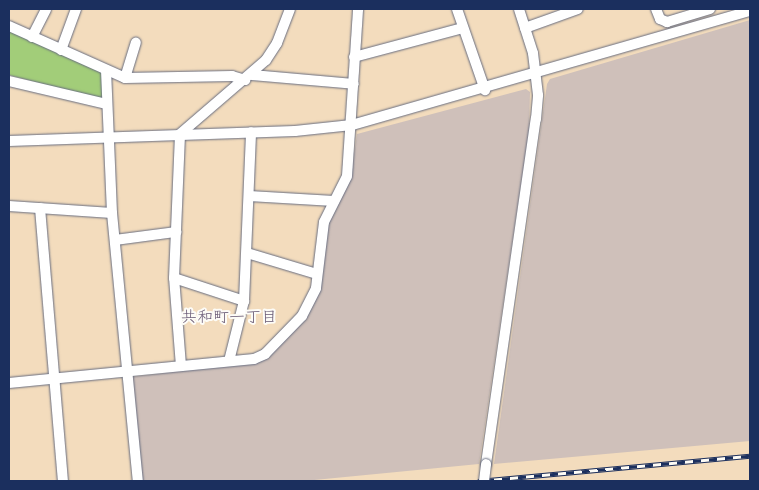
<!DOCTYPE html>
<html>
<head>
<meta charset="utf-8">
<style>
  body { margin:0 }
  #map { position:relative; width:759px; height:490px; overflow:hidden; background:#f3dcbd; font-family:"Architects Daughter","Klee One",sans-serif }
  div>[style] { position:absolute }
  .industrial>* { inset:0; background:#cfc0ba }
  .green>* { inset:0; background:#a2cd79 }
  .roads { filter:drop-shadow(0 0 1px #676c7f) drop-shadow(0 0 1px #676c7f) }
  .minor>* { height:10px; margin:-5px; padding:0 5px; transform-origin:5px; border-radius:5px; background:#fff }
  .rail>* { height:4.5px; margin-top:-2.25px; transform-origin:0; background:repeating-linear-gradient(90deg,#fdfcf7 0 8px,#1b2f5e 0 16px); box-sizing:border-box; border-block:1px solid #1b2f5e }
  .bridges { filter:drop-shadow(0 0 1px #676c7f) drop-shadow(0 0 1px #676c7f) }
  .minor-bridge>* { height:10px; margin:-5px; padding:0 5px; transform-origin:5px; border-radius:5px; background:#fff }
  span { translate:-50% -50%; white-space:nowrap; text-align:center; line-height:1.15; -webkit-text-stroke:4px #fdfcf7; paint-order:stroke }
  .neighbourhood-label { font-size:16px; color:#695a75 }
  .frame { position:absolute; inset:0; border:10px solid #1b2f5e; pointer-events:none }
</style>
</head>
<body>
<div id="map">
  <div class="industrial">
    <div style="clip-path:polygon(750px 20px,750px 441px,494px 464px,547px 84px,550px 79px)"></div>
    <div style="clip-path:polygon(526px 89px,530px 92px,529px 130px,479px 464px,304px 481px,142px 481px,133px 377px,257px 362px,306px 315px,328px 222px,351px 176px,357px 134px)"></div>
  </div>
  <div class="green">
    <div style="clip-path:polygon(9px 31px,103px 72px,103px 100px,9px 75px)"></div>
  </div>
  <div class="roads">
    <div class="minor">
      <div style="left:457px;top:9px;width:86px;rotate:70.9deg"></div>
      <div style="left:656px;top:9px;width:11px;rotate:68deg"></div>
      <div style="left:660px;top:19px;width:8px;rotate:23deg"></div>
      <div style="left:667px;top:22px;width:45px;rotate:-16.8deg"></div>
      <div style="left:9px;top:26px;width:127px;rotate:24.1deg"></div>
      <div style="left:125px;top:78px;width:107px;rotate:-1.1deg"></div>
      <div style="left:232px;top:76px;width:14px;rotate:17deg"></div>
      <div style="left:525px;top:28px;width:56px;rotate:-19.7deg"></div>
      <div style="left:32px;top:37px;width:31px;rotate:-63deg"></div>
      <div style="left:61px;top:50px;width:44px;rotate:-69.9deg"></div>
      <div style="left:354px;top:57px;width:113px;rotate:-14.9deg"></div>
      <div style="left:106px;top:70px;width:143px;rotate:87.6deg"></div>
      <div style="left:112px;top:213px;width:269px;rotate:84.5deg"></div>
      <div style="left:252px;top:75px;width:102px;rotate:5deg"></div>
      <div style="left:125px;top:78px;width:37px;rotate:-73deg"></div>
      <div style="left:9px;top:81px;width:100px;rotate:13.3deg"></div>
      <div style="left:9px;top:141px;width:286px;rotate:-2deg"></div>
      <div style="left:295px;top:131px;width:57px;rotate:-6deg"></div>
      <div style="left:352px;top:125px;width:414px;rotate:-16deg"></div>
      <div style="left:249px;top:196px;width:85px;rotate:3.4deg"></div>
      <div style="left:9px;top:206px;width:103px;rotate:3.9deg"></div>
      <div style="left:40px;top:208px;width:274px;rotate:85.2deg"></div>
      <div style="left:115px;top:240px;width:62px;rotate:-7.5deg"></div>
      <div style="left:247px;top:253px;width:73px;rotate:16.7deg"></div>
      <div style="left:174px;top:278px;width:74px;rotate:18.2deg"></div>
      <div style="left:229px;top:361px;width:62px;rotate:-76deg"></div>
      <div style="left:244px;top:301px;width:169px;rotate:-87.6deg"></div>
      <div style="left:181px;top:366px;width:88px;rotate:-94.5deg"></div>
      <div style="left:174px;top:278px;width:144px;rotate:-87.6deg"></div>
      <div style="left:180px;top:134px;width:113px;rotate:-40.7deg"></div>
      <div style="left:266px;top:60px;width:20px;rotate:-57deg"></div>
      <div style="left:277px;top:43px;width:36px;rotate:-69deg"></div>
      <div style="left:9px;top:383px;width:246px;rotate:-5.6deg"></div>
      <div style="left:254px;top:359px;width:12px;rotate:-24deg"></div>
      <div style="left:265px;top:354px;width:53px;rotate:-45.8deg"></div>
      <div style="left:302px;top:316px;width:31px;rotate:-63deg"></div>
      <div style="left:316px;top:288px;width:66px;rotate:-83.1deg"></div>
      <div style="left:324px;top:222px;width:51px;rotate:-63.4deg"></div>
      <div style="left:347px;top:176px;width:167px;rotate:-86.2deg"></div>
      <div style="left:486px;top:464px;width:349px;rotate:-81.8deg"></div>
      <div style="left:536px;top:119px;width:24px;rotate:-85deg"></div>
      <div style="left:538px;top:95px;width:42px;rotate:-96.8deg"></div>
      <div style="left:533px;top:53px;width:46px;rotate:-107.7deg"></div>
    </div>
  </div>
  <div class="rail">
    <div style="left:478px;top:481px;width:273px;rotate:-5.3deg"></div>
  </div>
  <div class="bridges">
    <div class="minor-bridge">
      <div style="left:484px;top:481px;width:17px;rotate:-83deg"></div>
    </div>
  </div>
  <div class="neighbourhood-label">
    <span style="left:229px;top:317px">共和町一丁目</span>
  </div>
  <div class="frame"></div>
</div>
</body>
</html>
